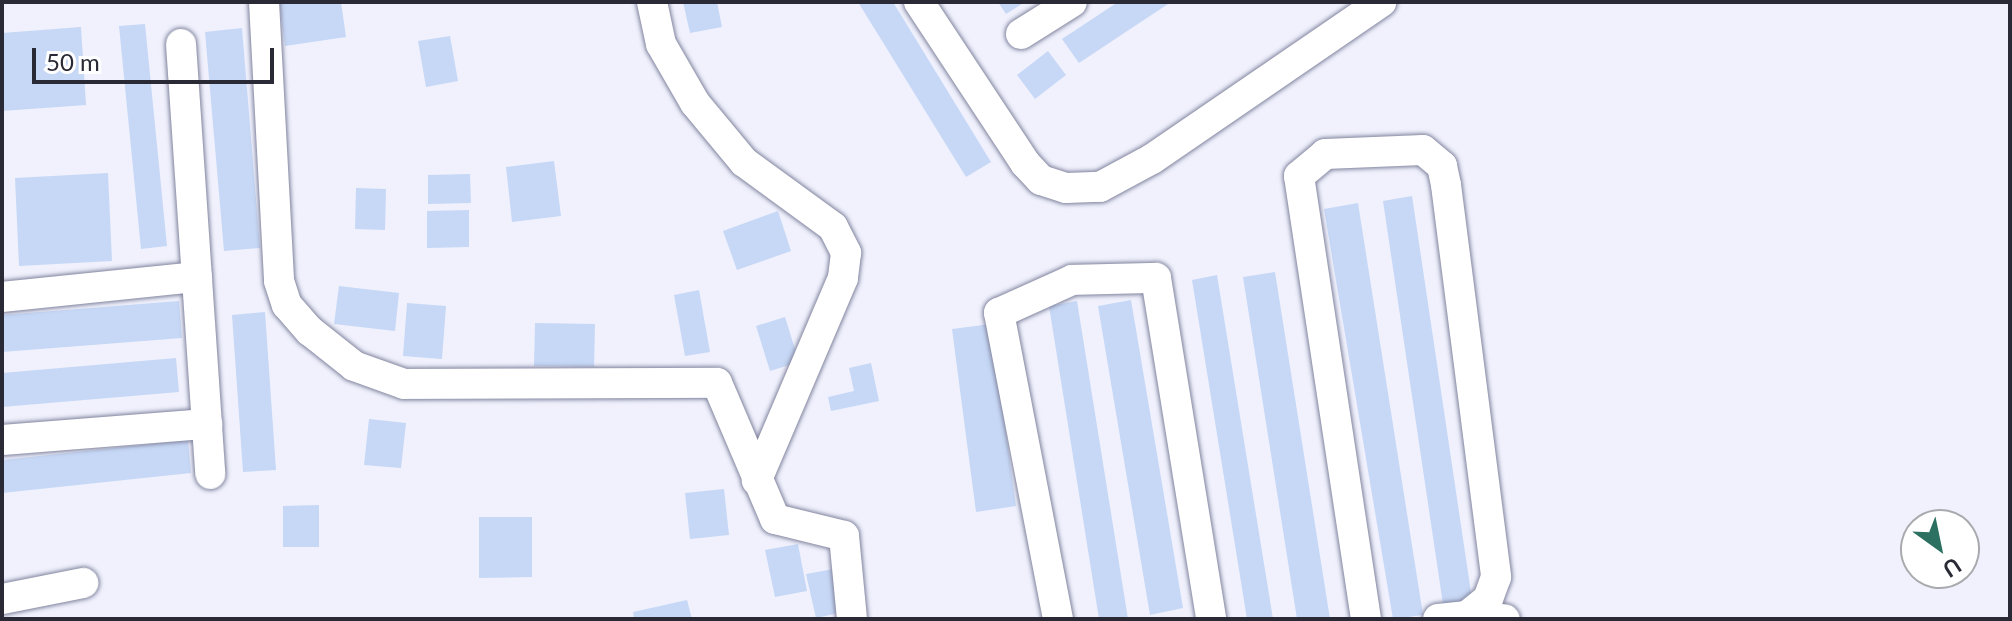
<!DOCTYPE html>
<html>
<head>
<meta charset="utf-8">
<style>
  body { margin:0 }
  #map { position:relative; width:2012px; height:621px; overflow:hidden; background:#f0f1fd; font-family:Lato,sans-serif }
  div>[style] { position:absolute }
  .building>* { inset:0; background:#c6d8f6 }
  .roads { filter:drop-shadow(0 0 2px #81849e) drop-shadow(0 0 2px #81849e) }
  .street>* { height:30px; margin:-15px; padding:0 15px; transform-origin:15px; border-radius:15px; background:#fff }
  span { translate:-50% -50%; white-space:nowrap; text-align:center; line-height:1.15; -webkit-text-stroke:8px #fff; paint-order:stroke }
  .frame { position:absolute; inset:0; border:4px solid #292a35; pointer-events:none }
  .north { position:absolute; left:1900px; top:509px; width:80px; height:80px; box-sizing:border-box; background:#fff; border:2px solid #a9aaae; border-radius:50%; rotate:147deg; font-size:22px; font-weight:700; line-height:32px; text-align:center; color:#292a35 }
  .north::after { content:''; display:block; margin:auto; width:28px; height:36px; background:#2c7062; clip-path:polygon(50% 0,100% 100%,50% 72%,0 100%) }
  .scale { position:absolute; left:32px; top:48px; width:242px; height:36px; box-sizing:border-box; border:4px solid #292a35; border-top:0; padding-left:10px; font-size:24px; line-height:28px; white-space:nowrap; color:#292a35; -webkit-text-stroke:6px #fff; paint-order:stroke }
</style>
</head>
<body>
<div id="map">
  <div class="building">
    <div style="clip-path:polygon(279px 2px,341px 2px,346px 37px,285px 46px)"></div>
    <div style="clip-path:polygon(683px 2px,717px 2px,722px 27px,690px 33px)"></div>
    <div style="clip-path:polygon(858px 2px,893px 2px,991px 162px,966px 177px)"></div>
    <div style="clip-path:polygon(998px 2px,1025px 2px,1006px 14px)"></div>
    <div style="clip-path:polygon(1118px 2px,1171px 2px,1079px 63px,1062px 39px)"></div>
    <div style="clip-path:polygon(145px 24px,167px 246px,141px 249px,119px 26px)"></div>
    <div style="clip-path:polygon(81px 27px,86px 105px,2px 111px,2px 33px)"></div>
    <div style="clip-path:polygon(242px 28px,260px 248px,224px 251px,205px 32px)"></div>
    <div style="clip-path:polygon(450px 36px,458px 81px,426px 87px,418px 41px)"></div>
    <div style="clip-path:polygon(1048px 51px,1066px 75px,1035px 99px,1017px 75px)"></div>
    <div style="clip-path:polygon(554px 161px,561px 216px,512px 222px,506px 167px)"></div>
    <div style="clip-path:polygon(108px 173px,112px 261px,19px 266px,15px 178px)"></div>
    <div style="clip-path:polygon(470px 174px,471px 203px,428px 204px,428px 175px)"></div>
    <div style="clip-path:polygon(356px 188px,386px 189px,385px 230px,355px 229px)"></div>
    <div style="clip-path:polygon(1412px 196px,1473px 606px,1444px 611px,1383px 201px)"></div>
    <div style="clip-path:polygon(1358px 203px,1423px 615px,1393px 619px,1324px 209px)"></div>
    <div style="clip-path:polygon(469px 210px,469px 247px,427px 248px,427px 211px)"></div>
    <div style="clip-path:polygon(778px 211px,791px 251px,737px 270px,723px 231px)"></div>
    <div style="clip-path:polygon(1275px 272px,1330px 619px,1297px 619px,1243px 277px)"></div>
    <div style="clip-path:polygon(1217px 275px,1273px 619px,1247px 619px,1192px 280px)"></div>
    <div style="clip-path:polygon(339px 286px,399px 293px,395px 331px,334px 324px)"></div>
    <div style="clip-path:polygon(699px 290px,710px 352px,685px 356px,674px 295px)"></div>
    <div style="clip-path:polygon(1131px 300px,1183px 608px,1150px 615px,1098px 306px)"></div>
    <div style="clip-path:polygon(179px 301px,182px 338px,2px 352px,2px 315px)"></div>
    <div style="clip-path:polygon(1077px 301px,1128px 619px,1099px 619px,1049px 306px)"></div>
    <div style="clip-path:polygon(407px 303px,446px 306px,442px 359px,403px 356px)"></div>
    <div style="clip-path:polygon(265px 312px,276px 470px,243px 472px,232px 315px)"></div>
    <div style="clip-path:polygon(785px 317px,799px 362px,770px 371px,756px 326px)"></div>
    <div style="clip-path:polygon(535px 323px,595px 324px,594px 367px,534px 366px)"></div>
    <div style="clip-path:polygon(991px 324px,1016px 506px,976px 512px,952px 329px)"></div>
    <div style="clip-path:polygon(176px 358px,179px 392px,2px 407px,2px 373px)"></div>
    <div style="clip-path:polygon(871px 363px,879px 401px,831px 411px,828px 397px,854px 391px,849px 368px)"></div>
    <div style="clip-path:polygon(369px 419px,406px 423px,401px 468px,364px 465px)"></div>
    <div style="clip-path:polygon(188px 440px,191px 473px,2px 493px,2px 460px)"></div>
    <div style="clip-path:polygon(724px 489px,729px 535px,690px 539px,685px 493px)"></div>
    <div style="clip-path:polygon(319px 505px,319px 547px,283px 547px,283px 506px)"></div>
    <div style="clip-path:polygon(479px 517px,532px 517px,532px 577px,479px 578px)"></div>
    <div style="clip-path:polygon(798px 544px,807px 591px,775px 597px,765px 550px)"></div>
    <div style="clip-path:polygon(839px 568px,848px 611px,816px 618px,806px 574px)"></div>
    <div style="clip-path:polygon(687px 600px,692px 619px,634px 619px,633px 612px)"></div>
  </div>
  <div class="roads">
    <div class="street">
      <div style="left:264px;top:2px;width:279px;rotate:86.9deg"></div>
      <div style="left:279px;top:281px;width:25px;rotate:72deg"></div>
      <div style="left:287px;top:305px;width:35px;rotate:49deg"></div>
      <div style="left:310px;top:331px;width:56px;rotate:38.5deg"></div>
      <div style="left:354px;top:366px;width:53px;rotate:19.8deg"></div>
      <div style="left:404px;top:384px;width:313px;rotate:-0.2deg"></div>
      <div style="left:717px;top:383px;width:148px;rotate:66.9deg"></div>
      <div style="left:775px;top:519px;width:71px;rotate:13.8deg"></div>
      <div style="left:844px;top:536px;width:83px;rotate:84.5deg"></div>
      <div style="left:652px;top:2px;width:43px;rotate:77.9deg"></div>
      <div style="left:661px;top:44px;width:68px;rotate:60deg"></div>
      <div style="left:695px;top:103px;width:77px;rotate:50.3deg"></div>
      <div style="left:744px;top:162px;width:110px;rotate:36.1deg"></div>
      <div style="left:833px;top:227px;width:29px;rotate:63deg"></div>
      <div style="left:846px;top:253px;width:25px;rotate:97deg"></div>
      <div style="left:843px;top:278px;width:220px;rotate:113.1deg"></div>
      <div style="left:919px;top:2px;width:193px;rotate:56.6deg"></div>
      <div style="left:1025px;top:163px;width:23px;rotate:47deg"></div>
      <div style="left:1041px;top:180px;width:26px;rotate:18deg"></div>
      <div style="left:1066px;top:188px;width:34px;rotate:-2deg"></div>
      <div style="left:1100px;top:187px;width:59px;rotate:-28.3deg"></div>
      <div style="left:1152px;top:159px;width:278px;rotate:-34.4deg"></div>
      <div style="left:1021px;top:34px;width:60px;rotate:-32.1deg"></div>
      <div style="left:181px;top:44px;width:431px;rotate:86.1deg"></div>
      <div style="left:2px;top:297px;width:196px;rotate:-5.9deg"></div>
      <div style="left:2px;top:440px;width:206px;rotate:-4.5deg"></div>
      <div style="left:2px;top:599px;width:83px;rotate:-11.2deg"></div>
      <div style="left:1467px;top:616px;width:38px;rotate:5deg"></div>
      <div style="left:1058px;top:619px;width:312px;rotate:-100.9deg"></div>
      <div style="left:999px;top:313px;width:80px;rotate:-24.3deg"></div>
      <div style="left:1072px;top:280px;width:84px;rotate:-1.4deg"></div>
      <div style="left:1156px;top:278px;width:345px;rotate:80.8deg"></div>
      <div style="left:1366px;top:619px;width:448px;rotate:-98.6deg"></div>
      <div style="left:1299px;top:176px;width:34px;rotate:-40deg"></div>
      <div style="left:1325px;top:154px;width:98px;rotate:-2.3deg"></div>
      <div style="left:1423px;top:150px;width:25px;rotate:40deg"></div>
      <div style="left:1442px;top:166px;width:19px;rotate:78deg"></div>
      <div style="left:1446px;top:185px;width:395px;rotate:82.7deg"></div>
      <div style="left:1496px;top:577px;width:23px;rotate:110deg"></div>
      <div style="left:1488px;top:599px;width:27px;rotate:141deg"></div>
      <div style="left:1467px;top:616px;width:29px;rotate:174deg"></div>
    </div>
  </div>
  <div class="frame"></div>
  <div class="north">U</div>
  <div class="scale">50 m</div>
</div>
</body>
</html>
